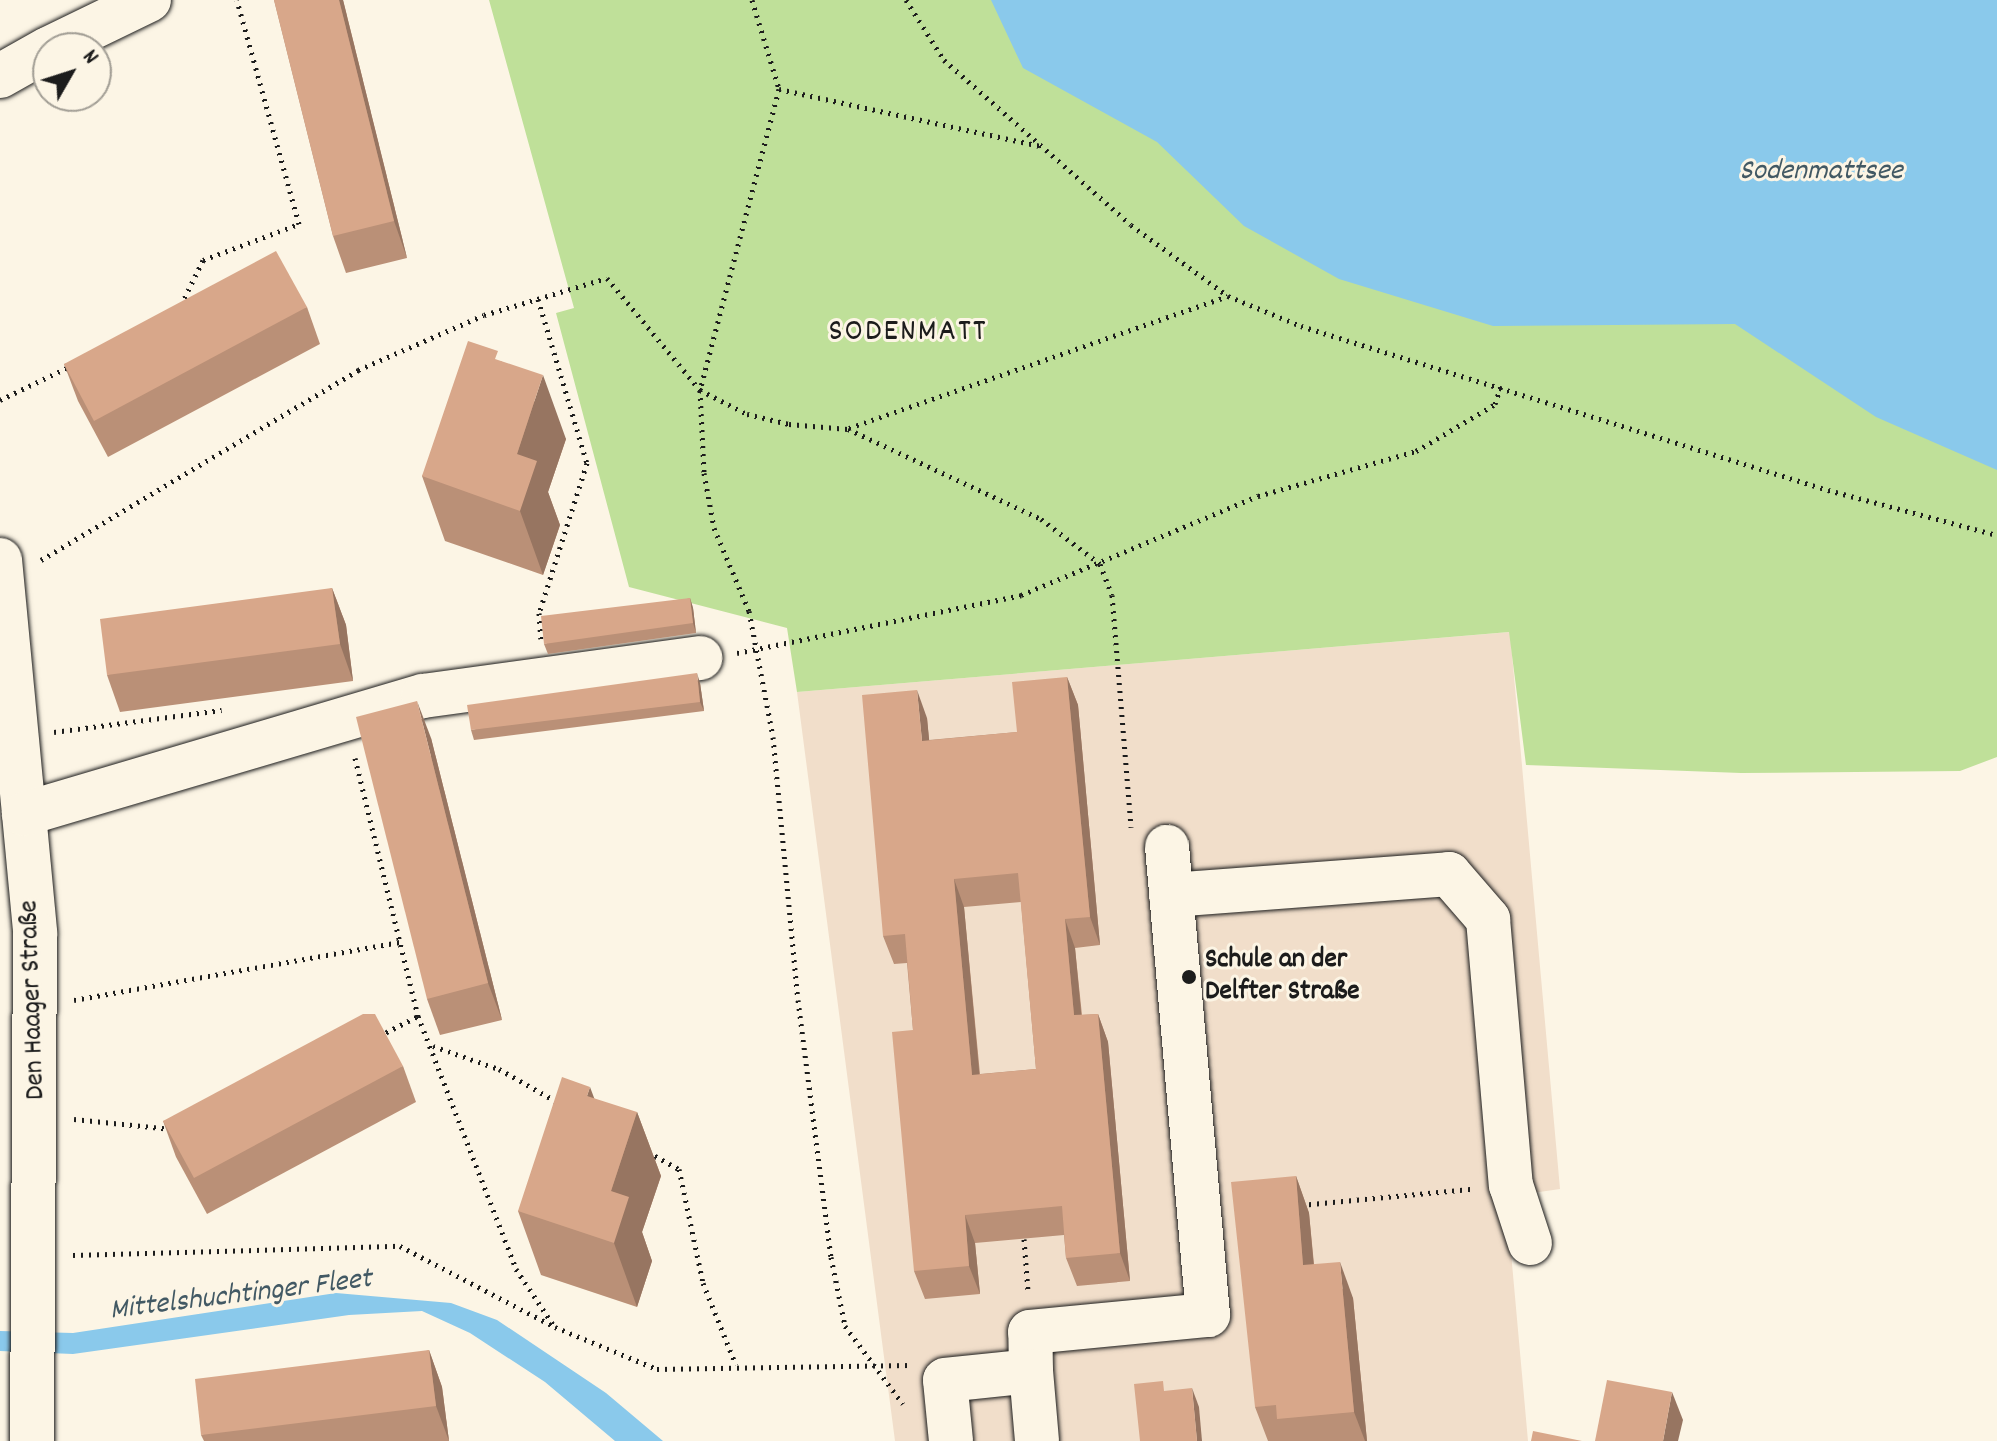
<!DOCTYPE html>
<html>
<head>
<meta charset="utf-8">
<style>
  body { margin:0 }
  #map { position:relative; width:1997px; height:1441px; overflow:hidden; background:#fcf5e5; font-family:Dekko,sans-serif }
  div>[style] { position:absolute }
  .built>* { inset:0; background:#f1deca }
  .green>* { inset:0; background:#bfe099 }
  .water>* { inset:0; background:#8ac9eb }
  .path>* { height:5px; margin-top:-2.5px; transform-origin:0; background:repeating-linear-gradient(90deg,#1c1c1c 0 2px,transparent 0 8px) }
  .roads { filter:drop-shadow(0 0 2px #1c1c1c) drop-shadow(0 0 2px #1c1c1c) }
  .minor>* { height:44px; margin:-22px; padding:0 22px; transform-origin:22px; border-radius:22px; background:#fcf5e5 }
  .wall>* { inset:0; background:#ba9077 }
  .shaded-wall>* { inset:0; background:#977561 }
  .building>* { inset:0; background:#d8a78a }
  .dots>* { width:22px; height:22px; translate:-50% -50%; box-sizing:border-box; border:4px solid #fcf5e5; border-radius:50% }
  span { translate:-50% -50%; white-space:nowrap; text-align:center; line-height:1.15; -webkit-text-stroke:6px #fcf5e5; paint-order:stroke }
  .poi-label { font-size:28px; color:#1c1c1c; font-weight:700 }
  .left { translate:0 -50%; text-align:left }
  .street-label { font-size:28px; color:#1c1c1c }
  .water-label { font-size:30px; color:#425964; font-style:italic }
  .quarter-label { font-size:32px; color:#1c1c1c; letter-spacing:2px }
  .north { position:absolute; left:32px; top:32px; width:80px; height:80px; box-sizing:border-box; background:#fcf5e5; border:2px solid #a29e95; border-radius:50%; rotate:51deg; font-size:22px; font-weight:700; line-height:32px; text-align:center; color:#1c1c1c }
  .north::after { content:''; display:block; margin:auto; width:28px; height:36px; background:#1c1c1c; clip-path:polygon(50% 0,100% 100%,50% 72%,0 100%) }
</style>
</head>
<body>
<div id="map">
  <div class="built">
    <div style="clip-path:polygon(1510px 632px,1560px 1189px,1506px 1197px,1528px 1441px,895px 1441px,797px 692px)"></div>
  </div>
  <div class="green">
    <div style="clip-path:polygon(489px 0,1997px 0,1997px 757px,1960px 771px,1741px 773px,1526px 765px,1509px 632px,797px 692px,787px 628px,629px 587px,556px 313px,574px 308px)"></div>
  </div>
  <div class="water">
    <div style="clip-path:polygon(991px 0,1997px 0,1997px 470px,1876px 417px,1735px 324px,1493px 326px,1339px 279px,1244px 226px,1157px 142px,1023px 68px)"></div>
    <div style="clip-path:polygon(336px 1293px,451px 1303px,497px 1320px,606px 1393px,663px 1441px,615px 1441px,545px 1382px,470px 1333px,422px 1311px,349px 1315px,73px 1354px,0 1351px,0 1331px,73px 1333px)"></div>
  </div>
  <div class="path">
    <div style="left:752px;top:0;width:93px;rotate:73.1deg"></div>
    <div style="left:779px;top:89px;width:311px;rotate:104.7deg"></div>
    <div style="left:700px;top:390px;width:83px;rotate:87.2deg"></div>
    <div style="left:704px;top:473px;width:56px;rotate:79.7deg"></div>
    <div style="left:714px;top:528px;width:90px;rotate:67.1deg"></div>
    <div style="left:749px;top:611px;width:128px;rotate:79.2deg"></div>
    <div style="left:773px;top:737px;width:264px;rotate:84.6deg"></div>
    <div style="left:798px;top:1000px;width:259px;rotate:82.7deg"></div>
    <div style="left:831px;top:1257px;width:70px;rotate:78.5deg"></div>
    <div style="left:845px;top:1326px;width:97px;rotate:53.4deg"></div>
    <div style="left:906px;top:0;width:71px;rotate:57.7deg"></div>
    <div style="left:944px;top:60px;width:249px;rotate:41.4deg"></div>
    <div style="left:1131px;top:225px;width:120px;rotate:36.2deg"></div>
    <div style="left:1228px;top:296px;width:79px;rotate:22.3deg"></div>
    <div style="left:1301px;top:326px;width:552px;rotate:17.29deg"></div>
    <div style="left:1828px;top:490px;width:175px;rotate:14.9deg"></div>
    <div style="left:779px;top:89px;width:271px;rotate:12.3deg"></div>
    <div style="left:538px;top:299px;width:171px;rotate:73.4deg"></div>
    <div style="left:587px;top:463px;width:157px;rotate:107.7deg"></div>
    <div style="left:539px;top:613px;width:26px;rotate:86deg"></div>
    <div style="left:181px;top:305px;width:50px;rotate:-63.9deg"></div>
    <div style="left:203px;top:260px;width:103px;rotate:-20.6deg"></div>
    <div style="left:299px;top:224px;width:232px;rotate:-105.5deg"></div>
    <div style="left:0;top:400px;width:79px;rotate:-25.6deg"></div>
    <div style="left:849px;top:428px;width:401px;rotate:-19.2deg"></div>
    <div style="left:41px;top:560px;width:370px;rotate:-30.9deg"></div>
    <div style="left:358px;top:370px;width:137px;rotate:-23.6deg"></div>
    <div style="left:484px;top:315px;width:128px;rotate:-16.7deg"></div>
    <div style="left:607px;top:278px;width:146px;rotate:50.3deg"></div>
    <div style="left:700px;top:390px;width:53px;rotate:27.1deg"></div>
    <div style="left:747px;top:414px;width:43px;rotate:13.4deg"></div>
    <div style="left:789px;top:424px;width:59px;rotate:4.8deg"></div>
    <div style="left:848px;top:429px;width:213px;rotate:25deg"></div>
    <div style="left:1041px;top:519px;width:74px;rotate:37.3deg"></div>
    <div style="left:1100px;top:564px;width:33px;rotate:69deg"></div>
    <div style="left:1112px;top:595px;width:233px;rotate:85.3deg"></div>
    <div style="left:737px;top:653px;width:290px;rotate:-11.5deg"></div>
    <div style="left:1021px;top:595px;width:257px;rotate:-22.7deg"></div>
    <div style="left:1258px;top:496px;width:164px;rotate:-15.9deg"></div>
    <div style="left:1416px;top:451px;width:92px;rotate:-30.7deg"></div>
    <div style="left:1495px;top:404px;width:20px;rotate:-72deg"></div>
    <div style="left:54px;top:732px;width:169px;rotate:-7.5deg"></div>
    <div style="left:355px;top:758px;width:266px;rotate:76.3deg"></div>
    <div style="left:418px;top:1016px;width:271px;rotate:68.8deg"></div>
    <div style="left:516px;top:1269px;width:69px;rotate:56.3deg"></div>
    <div style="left:74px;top:1000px;width:331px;rotate:-10.1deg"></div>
    <div style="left:379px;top:1036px;width:44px;rotate:-27.1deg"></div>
    <div style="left:433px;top:1046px;width:70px;rotate:19.2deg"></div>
    <div style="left:499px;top:1069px;width:69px;rotate:29.5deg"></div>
    <div style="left:74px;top:1119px;width:98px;rotate:5.9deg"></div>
    <div style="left:648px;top:1152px;width:35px;rotate:29deg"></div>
    <div style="left:679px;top:1169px;width:116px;rotate:78.1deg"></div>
    <div style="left:703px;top:1283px;width:88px;rotate:68.1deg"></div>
    <div style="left:1301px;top:1205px;width:170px;rotate:-5.4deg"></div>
    <div style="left:1024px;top:1239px;width:52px;rotate:85.6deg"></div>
    <div style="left:73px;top:1255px;width:327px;rotate:-1.6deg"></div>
    <div style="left:400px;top:1246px;width:175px;rotate:27.6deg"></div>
    <div style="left:555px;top:1327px;width:110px;rotate:22.4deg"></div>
    <div style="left:657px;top:1369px;width:254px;rotate:-0.9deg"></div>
  </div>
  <div class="roads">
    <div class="minor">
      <div style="left:50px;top:48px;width:110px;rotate:-25.9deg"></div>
      <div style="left:0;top:76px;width:55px;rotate:-29.4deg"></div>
      <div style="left:0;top:560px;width:375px;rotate:84.6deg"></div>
      <div style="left:35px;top:933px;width:508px;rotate:90.34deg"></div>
      <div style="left:24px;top:814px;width:416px;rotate:-16.5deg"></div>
      <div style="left:423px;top:696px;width:280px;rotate:-7.8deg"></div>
      <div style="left:1171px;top:895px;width:279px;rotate:-4.3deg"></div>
      <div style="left:1449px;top:874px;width:60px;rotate:49.1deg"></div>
      <div style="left:1488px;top:919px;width:267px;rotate:85.1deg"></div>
      <div style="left:1511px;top:1185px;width:61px;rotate:71.9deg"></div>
      <div style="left:1031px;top:1371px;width:39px;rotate:-91deg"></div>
      <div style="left:1030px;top:1332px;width:179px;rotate:-5.5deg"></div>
      <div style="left:1208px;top:1315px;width:470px;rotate:-95deg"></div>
      <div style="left:951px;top:1441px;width:61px;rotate:-95.6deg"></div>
      <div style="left:945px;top:1380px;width:86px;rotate:-6deg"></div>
      <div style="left:1031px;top:1371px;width:70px;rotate:85.1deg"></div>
    </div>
  </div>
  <div class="wall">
    <div style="clip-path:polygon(274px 0,343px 0,407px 258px,346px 273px,333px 236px)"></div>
    <div style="clip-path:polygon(307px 307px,320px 344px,108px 457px,78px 401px,64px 364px)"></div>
    <div style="clip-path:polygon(501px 361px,566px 439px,548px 492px,560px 525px,543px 575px,445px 541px,422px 476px)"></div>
    <div style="clip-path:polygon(332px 588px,346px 625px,353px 681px,120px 712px,107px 675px)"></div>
    <div style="clip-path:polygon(690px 598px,693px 608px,696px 633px,548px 654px,544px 644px)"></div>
    <div style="clip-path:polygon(evenodd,1067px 677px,1078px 705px,1100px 945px,1075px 948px,1082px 1015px,1098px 1014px,1108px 1042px,1130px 1281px,1077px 1286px,1066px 1258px,1064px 1235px,975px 1243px,980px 1294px,925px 1299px,914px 1271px,913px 1030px,907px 963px,894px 964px,883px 936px,927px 718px,929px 740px,1017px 732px,1067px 677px,1021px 902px,1036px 1069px,980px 1074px,964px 907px,1021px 902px)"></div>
    <div style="clip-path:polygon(700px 683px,704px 711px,474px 740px,471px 730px)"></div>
    <div style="clip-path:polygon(431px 738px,502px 1020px,440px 1035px,427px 999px)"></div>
    <div style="clip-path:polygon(403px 1066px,416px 1102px,207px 1214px,176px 1157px,163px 1121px)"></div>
    <div style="clip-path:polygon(637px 1112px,661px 1176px,642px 1232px,652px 1261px,637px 1307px,541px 1275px,518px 1211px)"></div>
    <div style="clip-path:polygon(1296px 1176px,1309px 1213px,1314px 1264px,1353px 1298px,1367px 1441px,1268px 1441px,1255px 1407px)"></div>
    <div style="clip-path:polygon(429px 1350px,442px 1387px,449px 1441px,204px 1441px,201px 1435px)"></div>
  </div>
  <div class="shaded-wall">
    <div style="clip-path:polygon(339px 0,343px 0,407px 258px,394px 221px)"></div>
    <div style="clip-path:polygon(543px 375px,566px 439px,548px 492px,560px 525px,543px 575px,520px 511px,517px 454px)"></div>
    <div style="clip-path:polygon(332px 588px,346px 625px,353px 681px,340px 644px)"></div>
    <div style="clip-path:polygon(690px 598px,693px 608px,696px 633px,693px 623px)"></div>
    <div style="clip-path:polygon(697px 673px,700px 683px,704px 711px,700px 702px)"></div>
    <div style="clip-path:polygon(1067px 677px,1078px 705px,1100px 945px,1090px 917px)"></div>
    <div style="clip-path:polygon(917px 690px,927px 718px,932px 769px,922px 741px)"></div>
    <div style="clip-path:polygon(417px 701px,431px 738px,502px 1020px,488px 983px)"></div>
    <div style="clip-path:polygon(954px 879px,964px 907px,982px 1103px,972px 1075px)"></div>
    <div style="clip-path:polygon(1065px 919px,1075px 948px,1084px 1044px,1074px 1015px)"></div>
    <div style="clip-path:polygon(1098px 1014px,1108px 1042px,1130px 1281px,1120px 1253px)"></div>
    <div style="clip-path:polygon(590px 1087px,614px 1151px,587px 1096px)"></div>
    <div style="clip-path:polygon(637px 1112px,661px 1176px,642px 1232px,652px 1261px,637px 1307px,614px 1243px,611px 1191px)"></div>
    <div style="clip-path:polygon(1296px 1176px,1309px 1213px,1317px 1301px,1303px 1265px)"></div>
    <div style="clip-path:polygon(965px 1215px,975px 1243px,980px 1294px,969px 1266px)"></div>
    <div style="clip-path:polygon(1340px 1262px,1353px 1298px,1367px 1441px,1365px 1441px,1354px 1412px)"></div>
    <div style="clip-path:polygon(429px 1350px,442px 1387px,449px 1441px,436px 1406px)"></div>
    <div style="clip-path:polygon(1192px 1388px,1199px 1407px,1202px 1441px,1197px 1441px)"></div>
    <div style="clip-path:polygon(1672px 1392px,1683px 1420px,1678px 1441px,1663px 1441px)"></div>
  </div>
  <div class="building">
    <div style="clip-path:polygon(274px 0,339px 0,394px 221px,333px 236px)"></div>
    <div style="clip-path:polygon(276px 251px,307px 307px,94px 421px,64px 364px)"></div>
    <div style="clip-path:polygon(468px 341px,498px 351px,495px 359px,543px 375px,517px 454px,537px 461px,520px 511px,422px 476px)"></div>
    <div style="clip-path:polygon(332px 588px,340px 644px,107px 675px,100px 619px)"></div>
    <div style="clip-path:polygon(690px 598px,693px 623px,544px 644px,541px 616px)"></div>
    <div style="clip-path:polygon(697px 673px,700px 702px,471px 730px,467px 705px)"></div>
    <div style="clip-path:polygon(evenodd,1067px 677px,1090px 917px,1065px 919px,1074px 1015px,1098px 1014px,1120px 1253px,1066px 1258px,1062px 1206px,965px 1215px,969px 1266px,914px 1271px,892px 1032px,913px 1030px,905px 934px,883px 936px,862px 695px,917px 690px,922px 741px,1017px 732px,1012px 682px,1067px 677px,1018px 873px,1036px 1069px,972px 1075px,954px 879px,1018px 873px)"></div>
    <div style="clip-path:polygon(417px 701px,488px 983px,427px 999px,356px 717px)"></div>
    <div style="clip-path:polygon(363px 1014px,375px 1014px,403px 1066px,194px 1178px,163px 1121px)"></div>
    <div style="clip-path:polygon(562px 1077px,590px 1087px,587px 1096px,637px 1112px,611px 1191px,629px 1197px,614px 1243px,518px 1211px)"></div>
    <div style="clip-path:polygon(1296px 1176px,1303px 1265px,1340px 1262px,1354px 1412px,1277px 1419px,1276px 1405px,1255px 1407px,1231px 1182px)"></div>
    <div style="clip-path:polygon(429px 1350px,436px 1406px,201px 1435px,195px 1379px)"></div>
    <div style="clip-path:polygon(1607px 1380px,1672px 1392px,1663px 1441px,1595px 1441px)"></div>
    <div style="clip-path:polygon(1163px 1381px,1164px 1391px,1192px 1388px,1197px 1441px,1140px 1441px,1134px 1384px)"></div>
    <div style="clip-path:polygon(1533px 1431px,1582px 1441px,1531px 1441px)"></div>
  </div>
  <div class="dots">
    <div style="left:1189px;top:977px;background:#1c1c1c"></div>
  </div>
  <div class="poi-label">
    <span class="left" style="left:1205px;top:977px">Schule an der<br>Delfter Straße</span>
  </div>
  <div class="street-label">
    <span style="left:34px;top:1000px;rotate:-92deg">Den Haager Straße</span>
  </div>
  <div class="water-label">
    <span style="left:1821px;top:173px">Sodenmattsee</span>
    <span style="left:241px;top:1297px;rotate:-7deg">Mittelshuchtinger Fleet</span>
  </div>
  <div class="quarter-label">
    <span style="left:908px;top:333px">SODENMATT</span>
  </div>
  <div class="north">N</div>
</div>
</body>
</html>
